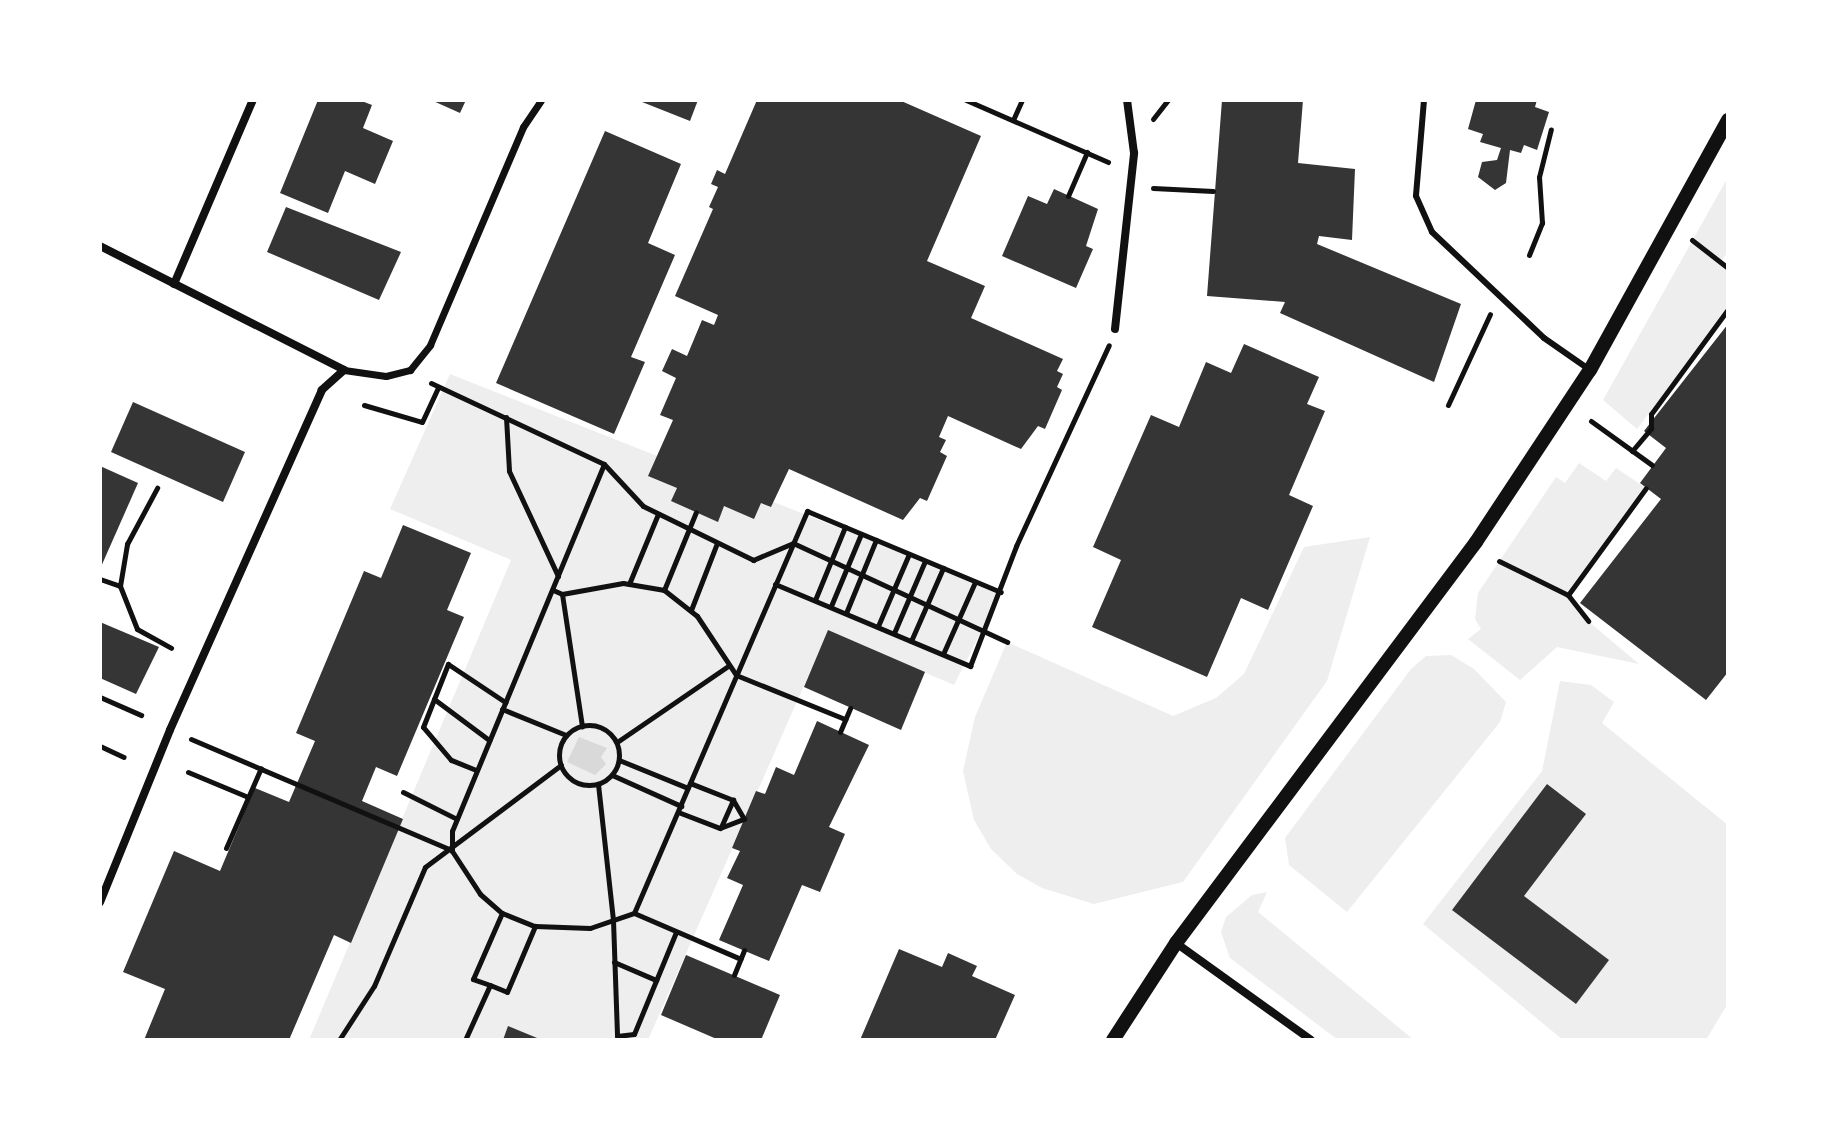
<!DOCTYPE html>
<html>
<head>
<meta charset="utf-8">
<style>
  body { margin:0 }
  #map { position:relative; width:1828px; height:1140px; overflow:hidden; background:#fff; font-family:"PT Sans",sans-serif }
  div>[style] { position:absolute }
  .green>* { inset:0; background:#eee }
  .water>* { inset:0; background:#d9d9d9 }
  .building>* { inset:0; background:#353535 }
  .path>* { height:5px; margin:-2.5px; padding:0 2.5px; transform-origin:2.5px; border-radius:2.5px; background:#111 }
  .path>.ring { margin:-2.5px; padding:0; box-sizing:content-box; background:none; border:5px solid #111; border-radius:50% }
  .service>* { height:6px; margin:-3px; padding:0 3px; transform-origin:3px; border-radius:3px; background:#111 }
  .pedestrian>* { height:7px; margin:-3.5px; padding:0 3.5px; transform-origin:3.5px; border-radius:3.5px; background:#111 }
  .minor>* { height:8px; margin:-4px; padding:0 4px; transform-origin:4px; border-radius:4px; background:#111 }
  .tertiary>* { height:14px; margin:-7px; padding:0 7px; transform-origin:7px; border-radius:7px; background:#111 }
  span { translate:-50% -50%; white-space:nowrap; text-align:center; line-height:1.15; -webkit-text-stroke:6px #fff; paint-order:stroke }
  .frame { position:absolute; inset:0; border:102px solid #fff; pointer-events:none }
</style>
</head>
<body>
<div id="map">
  <div class="green">
    <div style="clip-path:polygon(1728px 177px,1728px 251px,1721px 262px,1705px 251px,1728px 272px,1728px 308px,1637px 429px,1603px 400px)"></div>
    <div style="clip-path:polygon(450px 374px,1001px 592px,954px 685px,828px 631px,648px 1040px,309px 1040px,511px 560px,390px 509px)"></div>
    <div style="clip-path:polygon(1579px 463px,1606px 481px,1616px 468px,1646px 488px,1568px 595px,1588px 621px,1639px 664px,1557px 647px,1520px 680px,1468px 639px,1481px 629px,1475px 619px,1478px 593px,1556px 477px,1565px 483px)"></div>
    <div style="clip-path:polygon(1370px 537px,1327px 681px,1183px 882px,1094px 904px,1042px 888px,1017px 874px,991px 849px,974px 820px,963px 771px,975px 717px,1007px 642px,1173px 716px,1216px 698px,1244px 674px,1304px 547px)"></div>
    <div style="clip-path:polygon(1451px 655px,1474px 669px,1506px 702px,1500px 722px,1347px 912px,1289px 865px,1285px 838px,1411px 669px,1426px 656px)"></div>
    <div style="clip-path:polygon(1560px 681px,1591px 685px,1614px 702px,1602px 723px,1728px 825px,1728px 1003px,1706px 1040px,1563px 1040px,1423px 924px,1542px 771px)"></div>
    <div style="clip-path:polygon(1267px 892px,1258px 912px,1414px 1040px,1338px 1040px,1230px 958px,1221px 932px,1226px 917px,1252px 895px)"></div>
  </div>
  <div class="water">
    <div style="clip-path:polygon(579px 737px,607px 748px,601px 757px,606px 764px,595px 775px,567px 762px)"></div>
  </div>
  <div class="building">
    <div style="clip-path:polygon(318px 100px,359px 100px,372px 105px,363px 128px,393px 141px,375px 184px,345px 171px,328px 213px,280px 193px)"></div>
    <div style="clip-path:polygon(431px 100px,466px 100px,460px 113px)"></div>
    <div style="clip-path:polygon(637px 100px,698px 100px,690px 121px)"></div>
    <div style="clip-path:polygon(757px 100px,899px 100px,981px 136px,927px 261px,985px 286px,971px 318px,1063px 359px,1057px 371px,1063px 374px,1057px 387px,1062px 390px,1045px 429px,1038px 426px,1021px 449px,948px 416px,939px 437px,946px 440px,940px 452px,947px 456px,927px 501px,920px 498px,903px 520px,789px 469px,771px 507px,761px 503px,754px 519px,724px 506px,718px 522px,671px 501px,677px 488px,648px 476px,673px 420px,660px 415px,676px 378px,662px 371px,672px 349px,687px 356px,702px 320px,714px 325px,718px 315px,675px 296px,713px 209px,709px 207px,718px 187px,711px 184px,717px 170px,725px 174px)"></div>
    <div style="clip-path:polygon(1222px 100px,1303px 100px,1298px 163px,1355px 169px,1352px 240px,1319px 236px,1317px 244px,1461px 304px,1434px 382px,1280px 313px,1285px 302px,1207px 296px)"></div>
    <div style="clip-path:polygon(1476px 100px,1537px 100px,1535px 107px,1549px 112px,1537px 150px,1524px 145px,1521px 153px,1510px 150px,1506px 183px,1495px 190px,1478px 177px,1482px 162px,1497px 160px,1501px 148px,1480px 142px,1483px 134px,1468px 129px)"></div>
    <div style="clip-path:polygon(605px 131px,681px 164px,648px 243px,675px 255px,631px 357px,645px 362px,614px 434px,496px 383px)"></div>
    <div style="clip-path:polygon(1054px 189px,1098px 209px,1086px 246px,1093px 249px,1076px 288px,1002px 256px,1028px 196px,1047px 204px)"></div>
    <div style="clip-path:polygon(286px 207px,401px 252px,379px 300px,267px 252px)"></div>
    <div style="clip-path:polygon(1728px 324px,1728px 672px,1706px 700px,1580px 603px,1661px 499px,1640px 483px,1666px 448px,1644px 431px)"></div>
    <div style="clip-path:polygon(1244px 344px,1319px 377px,1307px 404px,1325px 411px,1289px 495px,1313px 506px,1268px 610px,1241px 598px,1207px 677px,1092px 627px,1121px 560px,1093px 547px,1151px 415px,1179px 427px,1206px 362px,1231px 373px)"></div>
    <div style="clip-path:polygon(133px 402px,245px 452px,223px 502px,111px 452px)"></div>
    <div style="clip-path:polygon(100px 466px,138px 483px,100px 569px)"></div>
    <div style="clip-path:polygon(403px 525px,471px 553px,447px 610px,464px 617px,397px 776px,376px 767px,362px 801px,403px 819px,351px 943px,334px 935px,289px 1040px,144px 1040px,165px 989px,123px 972px,174px 851px,220px 871px,255px 788px,289px 802px,315px 741px,296px 733px,364px 571px,381px 578px)"></div>
    <div style="clip-path:polygon(100px 622px,159px 647px,136px 694px,100px 678px)"></div>
    <div style="clip-path:polygon(828px 630px,925px 672px,901px 730px,804px 687px)"></div>
    <div style="clip-path:polygon(817px 721px,869px 745px,829px 827px,845px 834px,820px 892px,802px 885px,769px 961px,719px 940px,743px 885px,727px 878px,740px 851px,732px 848px,756px 791px,765px 794px,776px 767px,794px 775px)"></div>
    <div style="clip-path:polygon(1547px 784px,1586px 814px,1524px 896px,1609px 960px,1576px 1004px,1452px 910px)"></div>
    <div style="clip-path:polygon(899px 949px,942px 967px,948px 953px,977px 966px,972px 976px,1015px 995px,995px 1040px,860px 1040px)"></div>
    <div style="clip-path:polygon(686px 955px,780px 995px,761px 1040px,719px 1040px,661px 1015px)"></div>
    <div style="clip-path:polygon(508px 1026px,542px 1040px,503px 1040px)"></div>
  </div>
  <div class="path">
    <div style="left:966px;top:100px;width:155px;rotate:23.6deg"></div>
    <div style="left:1153px;top:119px;width:24px;rotate:-52deg"></div>
    <div style="left:1013px;top:120px;width:22px;rotate:-66deg"></div>
    <div style="left:1153px;top:188px;width:60px;rotate:2.9deg"></div>
    <div style="left:1068px;top:196px;width:48px;rotate:-66.6deg"></div>
    <div style="left:1692px;top:240px;width:46px;rotate:37.9deg"></div>
    <div style="left:1529px;top:255px;width:35px;rotate:-68deg"></div>
    <div style="left:1542px;top:223px;width:46px;rotate:-93.7deg"></div>
    <div style="left:1539px;top:177px;width:49px;rotate:-76deg"></div>
    <div style="left:431px;top:383px;width:191px;rotate:25.1deg"></div>
    <div style="left:604px;top:464px;width:57px;rotate:47.1deg"></div>
    <div style="left:643px;top:506px;width:123px;rotate:26.1deg"></div>
    <div style="left:753px;top:560px;width:43px;rotate:-23deg"></div>
    <div style="left:793px;top:543px;width:236px;rotate:24.8deg"></div>
    <div style="left:364px;top:405px;width:60px;rotate:16.3deg"></div>
    <div style="left:422px;top:422px;width:38px;rotate:-65deg"></div>
    <div style="left:1448px;top:405px;width:100px;rotate:-65.2deg"></div>
    <div style="left:506px;top:417px;width:54px;rotate:86.8deg"></div>
    <div style="left:509px;top:471px;width:116px;rotate:65deg"></div>
    <div style="left:1591px;top:421px;width:75px;rotate:35.8deg"></div>
    <div style="left:1632px;top:451px;width:30px;rotate:-50deg"></div>
    <div style="left:1651px;top:428px;width:14px;rotate:-90deg"></div>
    <div style="left:1651px;top:414px;width:130px;rotate:-53.7deg"></div>
    <div style="left:604px;top:464px;width:397px;rotate:112.5deg"></div>
    <div style="left:452px;top:831px;width:20px;rotate:90deg"></div>
    <div style="left:452px;top:851px;width:51px;rotate:56.9deg"></div>
    <div style="left:480px;top:894px;width:29px;rotate:41deg"></div>
    <div style="left:502px;top:913px;width:35px;rotate:22deg"></div>
    <div style="left:535px;top:926px;width:55px;rotate:2.1deg"></div>
    <div style="left:590px;top:928px;width:46px;rotate:-18.8deg"></div>
    <div style="left:634px;top:913px;width:116px;rotate:23.3deg"></div>
    <div style="left:1499px;top:561px;width:77px;rotate:26.2deg"></div>
    <div style="left:1568px;top:595px;width:33px;rotate:52deg"></div>
    <div style="left:100px;top:579px;width:21px;rotate:19deg"></div>
    <div style="left:120px;top:586px;width:46px;rotate:68.4deg"></div>
    <div style="left:137px;top:629px;width:39px;rotate:29deg"></div>
    <div style="left:629px;top:584px;width:76px;rotate:-67.5deg"></div>
    <div style="left:775px;top:584px;width:212px;rotate:22.8deg"></div>
    <div style="left:970px;top:666px;width:129px;rotate:-69deg"></div>
    <div style="left:1016px;top:546px;width:221px;rotate:-65.2deg"></div>
    <div style="left:120px;top:586px;width:43px;rotate:-80.5deg"></div>
    <div style="left:127px;top:544px;width:64px;rotate:-61.8deg"></div>
    <div style="left:553px;top:590px;width:10px;rotate:24deg"></div>
    <div style="left:562px;top:594px;width:62px;rotate:-10.2deg"></div>
    <div style="left:623px;top:583px;width:42px;rotate:9.7deg"></div>
    <div style="left:664px;top:590px;width:42px;rotate:38.2deg"></div>
    <div style="left:697px;top:616px;width:71px;rotate:56.5deg"></div>
    <div style="left:736px;top:675px;width:118px;rotate:22deg"></div>
    <div style="left:664px;top:590px;width:84px;rotate:-67.7deg"></div>
    <div style="left:562px;top:594px;width:134px;rotate:81.4deg"></div>
    <div style="left:1568px;top:595px;width:132px;rotate:-53.9deg"></div>
    <div style="left:815px;top:600px;width:79px;rotate:-67.7deg"></div>
    <div style="left:831px;top:606px;width:78px;rotate:-67.4deg"></div>
    <div style="left:691px;top:610px;width:72px;rotate:-68.8deg"></div>
    <div style="left:846px;top:613px;width:79px;rotate:-67.7deg"></div>
    <div style="left:878px;top:626px;width:78px;rotate:-66.7deg"></div>
    <div style="left:894px;top:633px;width:78px;rotate:-66.7deg"></div>
    <div style="left:911px;top:641px;width:80px;rotate:-66.3deg"></div>
    <div style="left:943px;top:654px;width:79px;rotate:-66deg"></div>
    <div style="left:100px;top:697px;width:45px;rotate:23.7deg"></div>
    <div style="left:434px;top:699px;width:69px;rotate:36.7deg"></div>
    <div style="left:502px;top:709px;width:69px;rotate:22.1deg"></div>
    <div class="ring" style="left:559px;top:725px;width:55px;height:55px"></div>
    <div style="left:840px;top:732px;width:26px;rotate:-67deg"></div>
    <div style="left:191px;top:739px;width:283px;rotate:23.1deg"></div>
    <div style="left:617px;top:742px;width:135px;rotate:-34.4deg"></div>
    <div style="left:100px;top:746px;width:26px;rotate:25deg"></div>
    <div style="left:619px;top:760px;width:74px;rotate:22.1deg"></div>
    <div style="left:476px;top:770px;width:27px;rotate:-158deg"></div>
    <div style="left:451px;top:760px;width:43px;rotate:-130.3deg"></div>
    <div style="left:423px;top:727px;width:68px;rotate:-68.4deg"></div>
    <div style="left:448px;top:664px;width:69px;rotate:33.7deg"></div>
    <div style="left:188px;top:772px;width:65px;rotate:22.6deg"></div>
    <div style="left:612px;top:775px;width:76px;rotate:24.2deg"></div>
    <div style="left:598px;top:784px;width:137px;rotate:83.7deg"></div>
    <div style="left:613px;top:920px;width:116px;rotate:88deg"></div>
    <div style="left:617px;top:1036px;width:17px;rotate:-7deg"></div>
    <div style="left:634px;top:1034px;width:110px;rotate:-67.6deg"></div>
    <div style="left:403px;top:792px;width:60px;rotate:26.6deg"></div>
    <div style="left:678px;top:812px;width:45px;rotate:20.9deg"></div>
    <div style="left:720px;top:828px;width:26px;rotate:-21deg"></div>
    <div style="left:744px;top:819px;width:22px;rotate:-120deg"></div>
    <div style="left:733px;top:800px;width:46px;rotate:-158.4deg"></div>
    <div style="left:721px;top:827px;width:30px;rotate:-66deg"></div>
    <div style="left:226px;top:848px;width:87px;rotate:-66.4deg"></div>
    <div style="left:634px;top:913px;width:438px;rotate:-66.7deg"></div>
    <div style="left:807px;top:511px;width:210px;rotate:22.7deg"></div>
    <div style="left:614px;top:962px;width:46px;rotate:23.2deg"></div>
    <div style="left:734px;top:975px;width:27px;rotate:-68deg"></div>
    <div style="left:490px;top:985px;width:18px;rotate:22deg"></div>
    <div style="left:507px;top:992px;width:72px;rotate:-67deg"></div>
    <div style="left:339px;top:1040px;width:64px;rotate:-57.1deg"></div>
    <div style="left:374px;top:986px;width:129px;rotate:-66.8deg"></div>
    <div style="left:425px;top:867px;width:170px;rotate:-36.9deg"></div>
    <div style="left:465px;top:1040px;width:60px;rotate:-65.6deg"></div>
    <div style="left:490px;top:985px;width:18px;rotate:-161deg"></div>
    <div style="left:473px;top:979px;width:72px;rotate:-66.3deg"></div>
  </div>
  <div class="service">
    <div style="left:1424px;top:100px;width:96px;rotate:94.8deg"></div>
    <div style="left:1416px;top:196px;width:39px;rotate:66deg"></div>
    <div style="left:1432px;top:232px;width:154px;rotate:43.4deg"></div>
    <div style="left:1544px;top:338px;width:56px;rotate:34.8deg"></div>
  </div>
  <div class="pedestrian">
    <div style="left:344px;top:370px;width:42px;rotate:8.1deg"></div>
    <div style="left:386px;top:376px;width:25px;rotate:-14deg"></div>
    <div style="left:410px;top:370px;width:32px;rotate:-51deg"></div>
    <div style="left:430px;top:345px;width:237px;rotate:-66.9deg"></div>
    <div style="left:523px;top:127px;width:32px;rotate:-56deg"></div>
  </div>
  <div class="minor">
    <div style="left:100px;top:246px;width:274px;rotate:26.9deg"></div>
    <div style="left:344px;top:370px;width:30px;rotate:138deg"></div>
    <div style="left:322px;top:390px;width:372px;rotate:114.1deg"></div>
    <div style="left:170px;top:730px;width:186px;rotate:112.1deg"></div>
    <div style="left:174px;top:284px;width:200px;rotate:-66.8deg"></div>
    <div style="left:1115px;top:329px;width:177px;rotate:-83.8deg"></div>
    <div style="left:1134px;top:153px;width:53px;rotate:-97.5deg"></div>
    <div style="left:1176px;top:943px;width:166px;rotate:35.7deg"></div>
  </div>
  <div class="tertiary">
    <div style="left:1113px;top:1040px;width:116px;rotate:-57deg"></div>
    <div style="left:1176px;top:943px;width:501px;rotate:-53.2deg"></div>
    <div style="left:1476px;top:542px;width:206px;rotate:-56.5deg"></div>
    <div style="left:1590px;top:370px;width:286px;rotate:-61.1deg"></div>
  </div>
  <div class="frame"></div>
</div>
</body>
</html>
